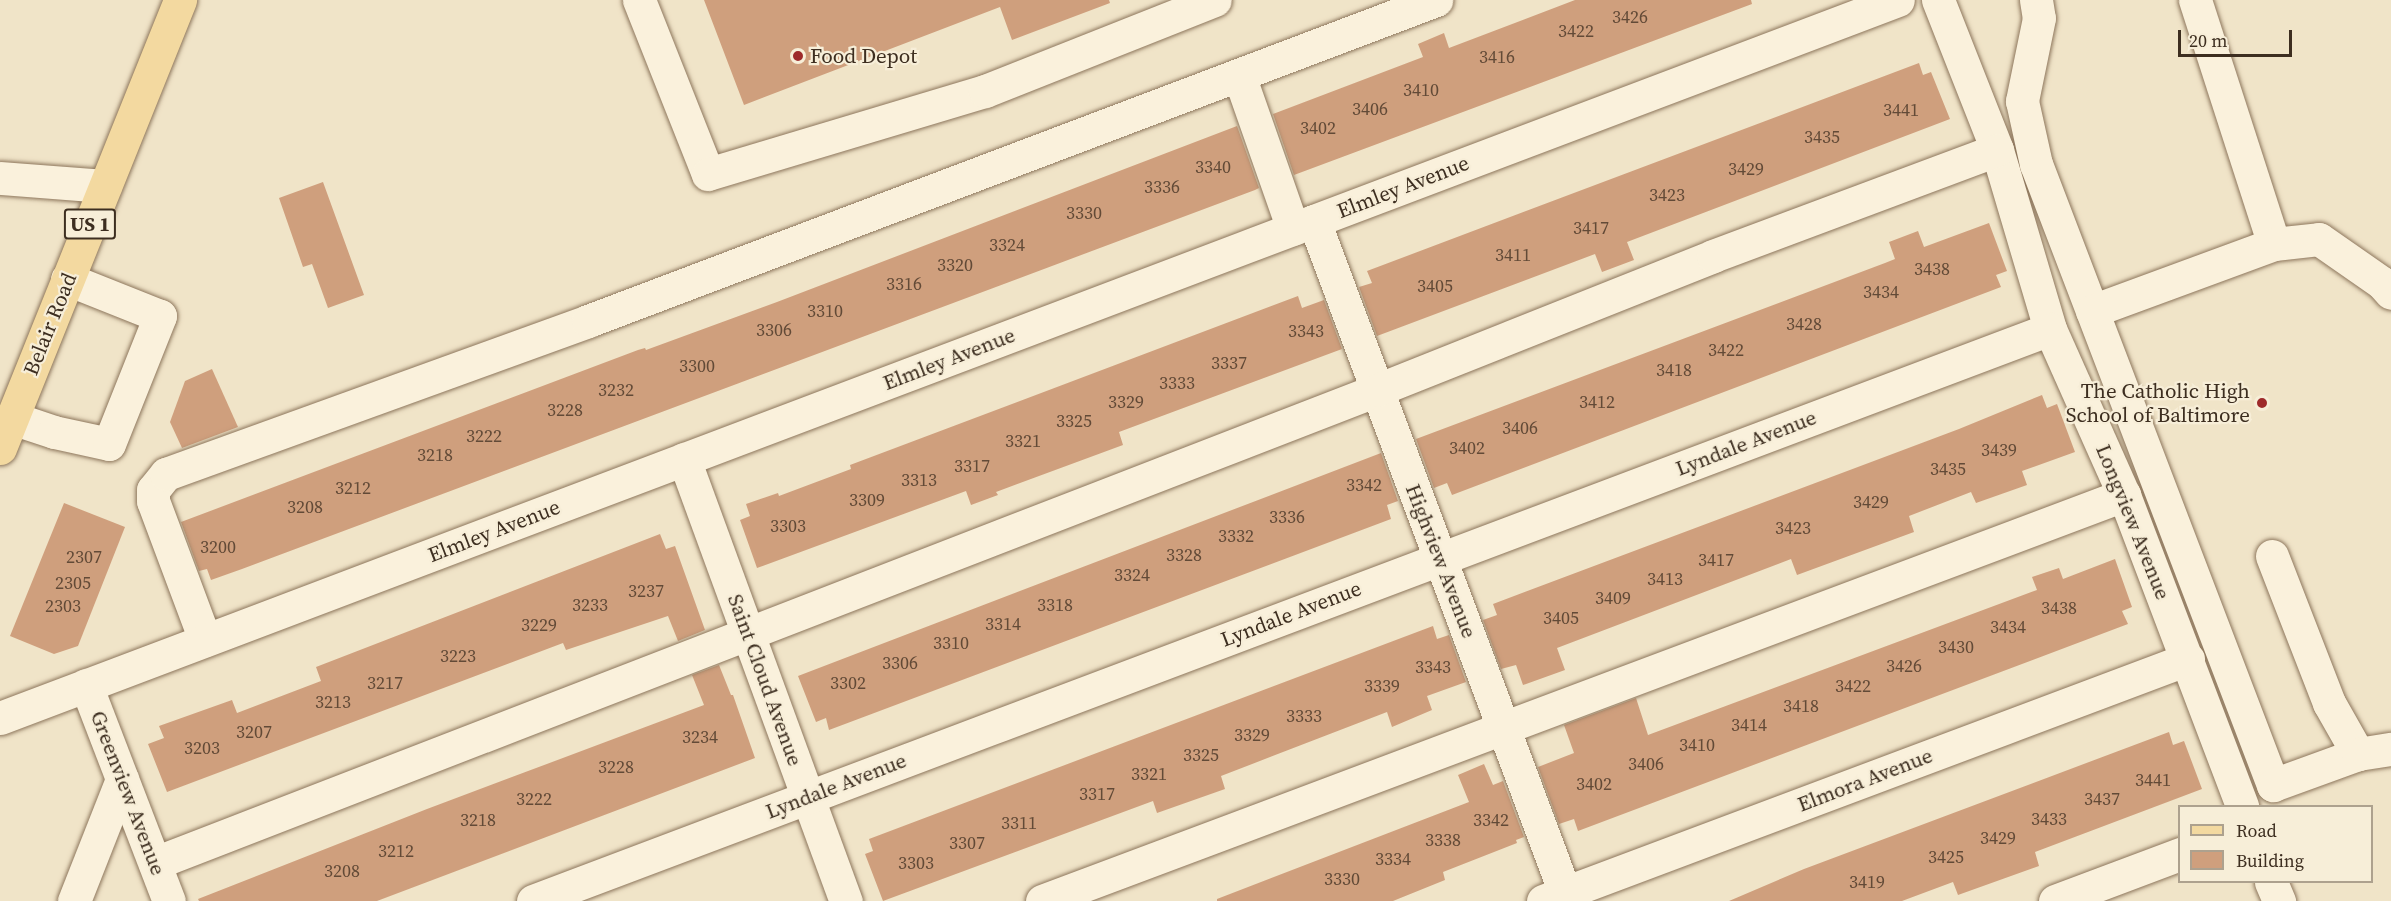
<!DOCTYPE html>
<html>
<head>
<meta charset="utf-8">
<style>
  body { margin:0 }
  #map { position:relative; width:2391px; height:901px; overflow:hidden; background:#f0e4c8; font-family:"Source Serif 4",serif }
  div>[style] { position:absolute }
  .building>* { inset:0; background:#cf9f7d }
  .roads { filter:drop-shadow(0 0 2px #8d765c) drop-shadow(0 0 2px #8d765c) }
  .minor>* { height:33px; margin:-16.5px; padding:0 16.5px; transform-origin:16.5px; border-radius:16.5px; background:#faf1dc }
  .major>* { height:33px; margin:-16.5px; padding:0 16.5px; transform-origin:16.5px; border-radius:16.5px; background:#f3d9a0 }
  .dots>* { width:16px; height:16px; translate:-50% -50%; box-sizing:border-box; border:3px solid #f7eed8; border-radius:50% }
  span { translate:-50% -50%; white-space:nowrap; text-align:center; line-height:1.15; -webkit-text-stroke:4.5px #f7eed8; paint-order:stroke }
  .number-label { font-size:18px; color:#624a37 }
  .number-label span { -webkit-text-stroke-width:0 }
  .shield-label span { padding:2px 4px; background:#f7eed8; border:2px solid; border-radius:4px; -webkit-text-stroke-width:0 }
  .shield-label { font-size:20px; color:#3d2e20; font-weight:700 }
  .poi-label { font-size:21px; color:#3d2e20 }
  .left { translate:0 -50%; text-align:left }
  .right { translate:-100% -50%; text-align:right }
  .street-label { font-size:21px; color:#3d2e20 }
  .legend { position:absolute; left:2178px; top:805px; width:195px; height:78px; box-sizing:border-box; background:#f7eed8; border:2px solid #ada18e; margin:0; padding:8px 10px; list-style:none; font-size:18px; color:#3d2e20 }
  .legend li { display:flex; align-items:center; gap:12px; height:30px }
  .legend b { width:30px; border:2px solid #ada18e }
  .scale { position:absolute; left:2178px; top:30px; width:114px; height:27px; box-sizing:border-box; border:3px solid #3d2e20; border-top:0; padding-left:8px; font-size:18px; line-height:21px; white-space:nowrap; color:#3d2e20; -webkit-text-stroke:4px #f7eed8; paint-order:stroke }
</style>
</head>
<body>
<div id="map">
  <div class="building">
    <div style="clip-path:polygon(704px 0,1109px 0,1110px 3px,1012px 40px,1000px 7px,744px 105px)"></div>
    <div style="clip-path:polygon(1575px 0,1751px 0,1752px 4px,1294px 175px,1273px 114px,1423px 57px,1418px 44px,1444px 33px,1449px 48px)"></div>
    <div style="clip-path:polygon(1919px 63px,1923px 75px,1931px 72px,1950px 119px,1627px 242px,1634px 260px,1602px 272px,1595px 254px,1377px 336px,1359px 287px,1372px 283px,1367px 271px)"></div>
    <div style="clip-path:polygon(1237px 126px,1259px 188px,1255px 190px,242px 569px,211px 580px,207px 569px,199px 571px,181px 522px,638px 350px,645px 348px,646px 350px,777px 302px)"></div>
    <div style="clip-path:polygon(323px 182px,364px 295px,328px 308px,312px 264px,303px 267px,279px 198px)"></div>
    <div style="clip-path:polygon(1989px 223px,2007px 271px,1996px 275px,2001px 287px,1452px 495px,1447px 483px,1434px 488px,1416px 439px,1885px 263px,1895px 259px,1889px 242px,1918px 231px,1924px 247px)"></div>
    <div style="clip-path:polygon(1298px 296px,1302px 308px,1324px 300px,1342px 349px,1119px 432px,1123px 445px,996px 492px,998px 495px,971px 505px,966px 491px,757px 568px,740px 520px,750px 516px,746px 504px,778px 493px,779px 496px,851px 469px,850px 465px)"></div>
    <div style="clip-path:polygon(212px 369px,238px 427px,182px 448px,170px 422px,185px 381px)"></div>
    <div style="clip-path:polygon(2042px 395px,2047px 408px,2057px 404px,2075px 452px,2022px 471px,2027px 485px,1976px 503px,1971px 492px,1909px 516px,1914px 532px,1797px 575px,1791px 559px,1557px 648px,1565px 670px,1523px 685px,1516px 665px,1501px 669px,1483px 620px,1497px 615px,1493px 604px,1959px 429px)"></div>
    <div style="clip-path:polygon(1381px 453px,1398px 501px,1387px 505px,1391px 519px,829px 730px,826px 718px,816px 722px,798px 676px)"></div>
    <div style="clip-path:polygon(64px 503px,125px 527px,78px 646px,54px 654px,10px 636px)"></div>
    <div style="clip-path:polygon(660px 534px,666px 549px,675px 546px,705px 630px,678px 641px,668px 616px,566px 650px,563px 643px,167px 792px,148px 744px,164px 738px,159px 726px,232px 700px,237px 713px,321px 681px,316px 667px)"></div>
    <div style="clip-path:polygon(2115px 559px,2132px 607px,2122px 611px,2128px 624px,1578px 831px,1574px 819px,1559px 824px,1538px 767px,1574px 753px,1564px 725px,1636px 698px,1648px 735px,2037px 590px,2032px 577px,2059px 568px,2063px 579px)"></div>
    <div style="clip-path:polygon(1433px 626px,1437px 639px,1449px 635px,1466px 682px,1427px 696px,1432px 710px,1392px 727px,1387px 712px,1221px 776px,1225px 789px,1157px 813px,1153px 801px,883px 901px,865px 854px,873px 851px,869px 839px)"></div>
    <div style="clip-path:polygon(719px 665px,731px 695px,733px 695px,755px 758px,377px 901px,199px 901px,198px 899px,427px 809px,704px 705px,692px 675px)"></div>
    <div style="clip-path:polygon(2169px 732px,2173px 745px,2184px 741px,2202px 789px,2035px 852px,2039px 866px,1958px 895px,1953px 882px,1902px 901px,1729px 901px,1804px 869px)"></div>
    <div style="clip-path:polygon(1484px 764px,1493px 785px,1503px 781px,1524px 837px,1516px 840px,1517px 843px,1443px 872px,1445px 880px,1393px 901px,1217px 901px,1217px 899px,1469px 802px,1458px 775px)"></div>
  </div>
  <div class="roads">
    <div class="minor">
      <div style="left:639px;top:0;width:187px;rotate:68.4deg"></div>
      <div style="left:708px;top:174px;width:289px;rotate:-16.7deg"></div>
      <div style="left:985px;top:91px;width:247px;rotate:-21.6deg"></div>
      <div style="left:1938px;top:0;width:161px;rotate:68.5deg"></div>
      <div style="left:1997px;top:150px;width:187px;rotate:73.5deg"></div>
      <div style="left:2050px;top:329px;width:182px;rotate:66deg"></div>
      <div style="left:2124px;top:495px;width:333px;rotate:69.2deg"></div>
      <div style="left:2036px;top:0;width:18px;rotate:81deg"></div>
      <div style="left:2039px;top:18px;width:85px;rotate:101.6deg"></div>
      <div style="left:2022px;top:101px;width:65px;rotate:77.5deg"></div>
      <div style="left:2036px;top:164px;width:665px;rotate:69.11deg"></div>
      <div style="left:2273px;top:785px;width:90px;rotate:-20deg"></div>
      <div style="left:2195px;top:0;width:256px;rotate:72.1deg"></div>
      <div style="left:1239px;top:75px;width:163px;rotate:70.7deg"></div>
      <div style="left:0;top:178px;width:105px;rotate:4.4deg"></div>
      <div style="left:1314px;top:221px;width:726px;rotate:69.52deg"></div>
      <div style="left:2092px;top:311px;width:194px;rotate:-20.2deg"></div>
      <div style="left:2274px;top:244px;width:45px;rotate:-6.3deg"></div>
      <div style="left:2319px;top:239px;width:77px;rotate:34.9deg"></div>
      <div style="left:2382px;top:283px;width:13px;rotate:48deg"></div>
      <div style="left:12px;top:418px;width:44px;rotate:18.4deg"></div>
      <div style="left:54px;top:432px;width:56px;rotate:12.3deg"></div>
      <div style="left:109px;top:444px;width:138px;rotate:-68.3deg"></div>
      <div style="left:160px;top:316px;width:100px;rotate:-158.3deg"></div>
      <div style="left:684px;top:459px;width:471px;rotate:69.9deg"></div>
      <div style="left:2272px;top:556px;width:158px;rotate:68.8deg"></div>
      <div style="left:2329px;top:703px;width:59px;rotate:60.4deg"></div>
      <div style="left:2358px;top:754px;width:33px;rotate:-9deg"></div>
      <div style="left:205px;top:640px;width:148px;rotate:-110.5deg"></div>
      <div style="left:153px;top:501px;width:11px;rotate:-90deg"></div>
      <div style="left:153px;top:490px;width:21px;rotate:-51deg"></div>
      <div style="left:166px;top:474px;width:449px;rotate:-19.9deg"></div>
      <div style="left:588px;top:321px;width:907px;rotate:-20.73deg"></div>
      <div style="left:86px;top:685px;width:231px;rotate:69deg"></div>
      <div style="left:0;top:718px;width:2029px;rotate:-20.72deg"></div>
      <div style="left:155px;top:863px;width:1310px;rotate:-21.16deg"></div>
      <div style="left:1377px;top:390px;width:362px;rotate:-21.7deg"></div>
      <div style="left:1713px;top:256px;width:303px;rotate:-20.5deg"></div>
      <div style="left:2271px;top:882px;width:21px;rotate:67deg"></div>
      <div style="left:74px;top:901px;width:131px;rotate:-68.5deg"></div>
      <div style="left:533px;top:901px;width:1621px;rotate:-20.66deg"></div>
      <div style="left:1042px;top:901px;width:1156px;rotate:-20.57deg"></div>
      <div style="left:1543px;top:901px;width:689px;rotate:-20.57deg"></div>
      <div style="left:2055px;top:901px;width:134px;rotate:-20.6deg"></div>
    </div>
    <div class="major">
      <div style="left:0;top:448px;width:483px;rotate:-68.1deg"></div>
    </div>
  </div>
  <div class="dots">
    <div style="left:798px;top:56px;background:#9e2a2b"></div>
    <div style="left:2262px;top:403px;background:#9e2a2b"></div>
  </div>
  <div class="number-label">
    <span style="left:1630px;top:17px">3426</span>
    <span style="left:1576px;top:31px">3422</span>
    <span style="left:1497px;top:57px">3416</span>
    <span style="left:1421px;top:90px">3410</span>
    <span style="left:1370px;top:109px">3406</span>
    <span style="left:1901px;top:110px">3441</span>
    <span style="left:1318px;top:128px">3402</span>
    <span style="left:1822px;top:137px">3435</span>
    <span style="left:1213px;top:167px">3340</span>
    <span style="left:1746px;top:169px">3429</span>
    <span style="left:1162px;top:187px">3336</span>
    <span style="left:1667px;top:195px">3423</span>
    <span style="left:1084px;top:213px">3330</span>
    <span style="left:1591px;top:228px">3417</span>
    <span style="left:1007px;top:245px">3324</span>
    <span style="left:1513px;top:255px">3411</span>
    <span style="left:955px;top:265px">3320</span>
    <span style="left:1932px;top:269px">3438</span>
    <span style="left:904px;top:284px">3316</span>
    <span style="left:1435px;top:286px">3405</span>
    <span style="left:1881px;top:292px">3434</span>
    <span style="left:825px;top:311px">3310</span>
    <span style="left:1804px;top:324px">3428</span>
    <span style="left:774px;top:330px">3306</span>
    <span style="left:1306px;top:331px">3343</span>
    <span style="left:1726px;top:350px">3422</span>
    <span style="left:1229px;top:363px">3337</span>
    <span style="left:697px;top:366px">3300</span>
    <span style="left:1674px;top:370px">3418</span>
    <span style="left:1177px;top:383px">3333</span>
    <span style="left:616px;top:390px">3232</span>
    <span style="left:1126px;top:402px">3329</span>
    <span style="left:1597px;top:402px">3412</span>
    <span style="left:565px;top:410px">3228</span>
    <span style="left:1074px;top:421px">3325</span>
    <span style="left:1520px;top:428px">3406</span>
    <span style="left:484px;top:436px">3222</span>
    <span style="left:1023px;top:441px">3321</span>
    <span style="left:1467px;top:448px">3402</span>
    <span style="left:1999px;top:450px">3439</span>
    <span style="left:435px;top:455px">3218</span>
    <span style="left:972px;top:466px">3317</span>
    <span style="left:1948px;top:469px">3435</span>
    <span style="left:919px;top:480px">3313</span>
    <span style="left:1364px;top:485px">3342</span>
    <span style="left:353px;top:488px">3212</span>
    <span style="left:867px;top:500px">3309</span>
    <span style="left:1871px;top:502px">3429</span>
    <span style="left:305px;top:507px">3208</span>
    <span style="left:1287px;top:517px">3336</span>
    <span style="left:788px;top:526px">3303</span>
    <span style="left:1793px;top:528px">3423</span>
    <span style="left:1236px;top:536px">3332</span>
    <span style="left:218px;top:547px">3200</span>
    <span style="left:1184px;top:555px">3328</span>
    <span style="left:84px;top:557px">2307</span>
    <span style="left:1716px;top:560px">3417</span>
    <span style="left:1132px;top:575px">3324</span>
    <span style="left:1665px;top:579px">3413</span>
    <span style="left:73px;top:583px">2305</span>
    <span style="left:646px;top:591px">3237</span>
    <span style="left:1613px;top:598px">3409</span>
    <span style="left:590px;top:605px">3233</span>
    <span style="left:1055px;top:605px">3318</span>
    <span style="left:63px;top:606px">2303</span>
    <span style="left:2059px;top:608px">3438</span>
    <span style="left:1561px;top:618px">3405</span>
    <span style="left:1003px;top:624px">3314</span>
    <span style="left:539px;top:625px">3229</span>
    <span style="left:2008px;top:627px">3434</span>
    <span style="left:951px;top:643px">3310</span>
    <span style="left:1956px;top:647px">3430</span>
    <span style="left:458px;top:656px">3223</span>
    <span style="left:900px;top:663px">3306</span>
    <span style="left:1904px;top:666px">3426</span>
    <span style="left:1433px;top:667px">3343</span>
    <span style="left:385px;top:683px">3217</span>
    <span style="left:848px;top:683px">3302</span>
    <span style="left:1382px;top:686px">3339</span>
    <span style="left:1853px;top:686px">3422</span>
    <span style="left:333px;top:702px">3213</span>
    <span style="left:1801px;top:706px">3418</span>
    <span style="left:1304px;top:716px">3333</span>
    <span style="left:1749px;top:725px">3414</span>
    <span style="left:254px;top:732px">3207</span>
    <span style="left:1252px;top:735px">3329</span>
    <span style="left:700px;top:737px">3234</span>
    <span style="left:1697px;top:745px">3410</span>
    <span style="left:202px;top:748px">3203</span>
    <span style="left:1201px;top:755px">3325</span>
    <span style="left:1646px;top:764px">3406</span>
    <span style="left:616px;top:767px">3228</span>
    <span style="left:1149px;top:774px">3321</span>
    <span style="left:2153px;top:780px">3441</span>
    <span style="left:1594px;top:784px">3402</span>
    <span style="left:1097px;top:794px">3317</span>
    <span style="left:534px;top:799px">3222</span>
    <span style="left:2102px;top:799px">3437</span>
    <span style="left:2049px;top:819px">3433</span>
    <span style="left:478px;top:820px">3218</span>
    <span style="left:1491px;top:820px">3342</span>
    <span style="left:1019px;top:823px">3311</span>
    <span style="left:1998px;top:838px">3429</span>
    <span style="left:1443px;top:840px">3338</span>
    <span style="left:967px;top:843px">3307</span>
    <span style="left:396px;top:851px">3212</span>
    <span style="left:1946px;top:857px">3425</span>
    <span style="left:1393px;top:859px">3334</span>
    <span style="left:916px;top:863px">3303</span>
    <span style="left:342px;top:871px">3208</span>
    <span style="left:1342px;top:879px">3330</span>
    <span style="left:1867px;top:882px">3419</span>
  </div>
  <div class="shield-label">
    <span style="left:90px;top:224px">US 1</span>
  </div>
  <div class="poi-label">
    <span class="left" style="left:810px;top:56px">Food Depot</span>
    <span class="right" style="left:2250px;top:403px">The Catholic High<br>School of Baltimore</span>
  </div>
  <div class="street-label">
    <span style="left:1403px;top:187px;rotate:-21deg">Elmley Avenue</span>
    <span style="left:50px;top:324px;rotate:-68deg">Belair Road</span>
    <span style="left:949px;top:359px;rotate:-21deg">Elmley Avenue</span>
    <span style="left:1746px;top:443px;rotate:-21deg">Lyndale Avenue</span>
    <span style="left:2133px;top:522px;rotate:68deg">Longview Avenue</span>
    <span style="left:494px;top:531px;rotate:-21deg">Elmley Avenue</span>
    <span style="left:1441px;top:561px;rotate:69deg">Highview Avenue</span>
    <span style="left:1291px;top:614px;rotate:-21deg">Lyndale Avenue</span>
    <span style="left:765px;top:680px;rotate:70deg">Saint Cloud Avenue</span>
    <span style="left:1865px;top:780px;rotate:-21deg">Elmora Avenue</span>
    <span style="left:836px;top:786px;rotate:-21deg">Lyndale Avenue</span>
    <span style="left:128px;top:793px;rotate:69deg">Greenview Avenue</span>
  </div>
  <ul class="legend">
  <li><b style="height:8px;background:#f3d9a0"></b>Road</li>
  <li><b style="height:16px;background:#cf9f7d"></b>Building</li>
  </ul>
  <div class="scale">20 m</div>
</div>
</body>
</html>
